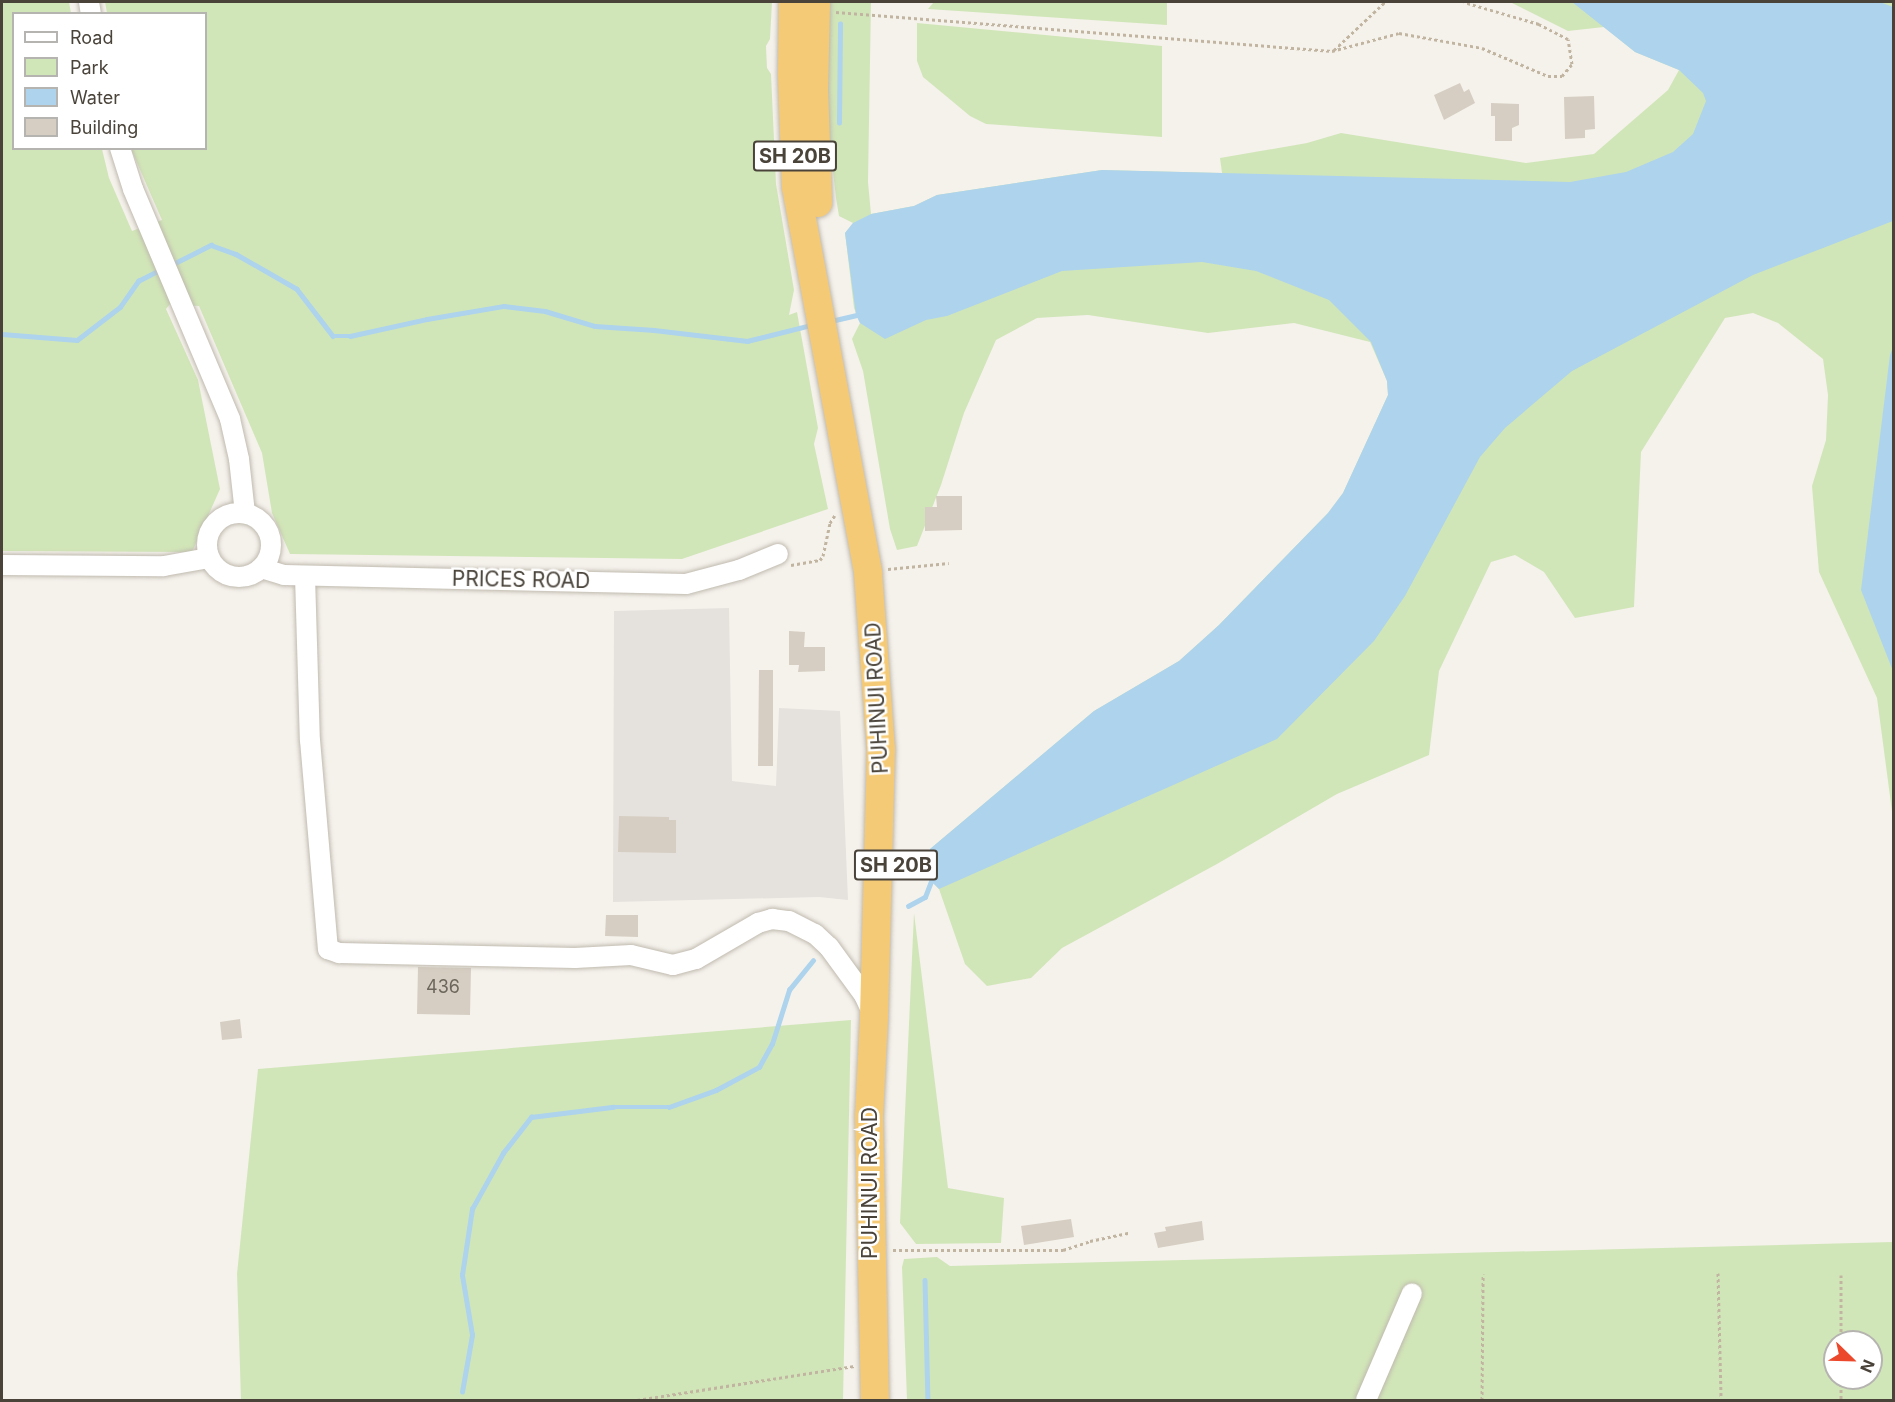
<!DOCTYPE html>
<html>
<head>
<meta charset="utf-8">
<style>
  body { margin:0 }
  #map { position:relative; width:1895px; height:1402px; overflow:hidden; background:#f5f2ec; font-family:Inter,sans-serif }
  div>[style] { position:absolute }
  .industrial>* { inset:0; background:#e5e1dd }
  .green>* { inset:0; background:#d1e6b8 }
  .water>* { inset:0; background:#add3ed }
  .stream>* { height:4.5px; margin:-2.25px; padding:0 2.25px; transform-origin:2.25px; border-radius:2.25px; background:#add3ed }
  .building>* { inset:0; background:#d6cec2 }
  .path>* { height:3px; margin-top:-1.5px; transform-origin:0; background:repeating-linear-gradient(90deg,#c1b5a1 0 3px,transparent 0 6px) }
  .roads { filter:drop-shadow(0 0 2px #c0baaf) drop-shadow(0 0 2px #c0baaf) }
  .minor>* { height:20px; margin:-10px; padding:0 10px; transform-origin:10px; border-radius:10px; background:#fff }
  .minor>.ring { margin:-10px; padding:0; box-sizing:content-box; background:none; border:20px solid #fff; border-radius:50% }
  .highway>* { height:28px; margin:-14px; padding:0 14px; transform-origin:14px; border-radius:14px; background:#f5ca77 }
  span { translate:-50% -50%; white-space:nowrap; text-align:center; line-height:1.15; -webkit-text-stroke:5px #fff; paint-order:stroke }
  .number-label { font-size:18px; color:#6c665c }
  .number-label span { -webkit-text-stroke-width:0 }
  .shield-label span { padding:2px 4px; background:#fff; border:2px solid; border-radius:4px; -webkit-text-stroke-width:0 }
  .shield-label { font-size:20px; color:#49433a; font-weight:700 }
  .street-label { font-size:21px; color:#49433a }
  .frame { position:absolute; inset:0; border:3px solid #49433a; pointer-events:none }
  .legend { position:absolute; left:12px; top:12px; width:195px; height:138px; box-sizing:border-box; background:#fff; border:2px solid #b6b4b0; margin:0; padding:8px 10px; list-style:none; font-size:18px; color:#49433a }
  .legend li { display:flex; align-items:center; gap:12px; height:30px }
  .legend b { width:30px; border:2px solid #b6b4b0 }
  .north { position:absolute; left:1823px; top:1330px; width:60px; height:60px; box-sizing:border-box; background:#fff; border:2px solid #b6b4b0; border-radius:50%; rotate:113deg; font-size:16px; font-weight:700; line-height:24px; text-align:center; color:#49433a }
  .north::after { content:''; display:block; margin:auto; width:21px; height:27px; background:#ec482c; clip-path:polygon(50% 0,100% 100%,50% 72%,0 100%) }
</style>
</head>
<body>
<div id="map">
  <div class="industrial">
    <div style="clip-path:polygon(729px 608px,732px 781px,776px 786px,779px 708px,840px 711px,848px 900px,819px 897px,613px 902px,614px 611px)"></div>
  </div>
  <div class="green">
    <div style="clip-path:polygon(2px 2px,69px 2px,71px 13px,14px 14px,14px 148px,102px 149px,109px 178px,132px 231px,162px 220px,131px 149px,206px 148px,206px 14px,107px 13px,105px 2px,772px 2px,770px 39px,766px 46px,767px 68px,771px 74px,776px 184px,794px 290px,789px 315px,797px 312px,818px 428px,814px 444px,828px 509px,682px 559px,290px 554px,272px 513px,262px 453px,199px 306px,170px 304px,166px 309px,198px 380px,220px 489px,192px 552px,2px 551px)"></div>
    <div style="clip-path:polygon(830px 2px,871px 2px,868px 182px,871px 214px,914px 206px,937px 195px,1102px 170px,1222px 173px,1220px 158px,1307px 143px,1341px 133px,1526px 163px,1594px 154px,1668px 90px,1679px 70px,1635px 52px,1604px 27px,1568px 31px,1510px 2px,1893px 2px,1893px 819px,1877px 698px,1819px 572px,1812px 486px,1826px 440px,1828px 395px,1823px 359px,1778px 323px,1753px 313px,1725px 318px,1641px 452px,1634px 607px,1575px 618px,1544px 572px,1515px 555px,1491px 562px,1439px 671px,1429px 755px,1337px 794px,1217px 864px,1062px 948px,1031px 978px,987px 986px,965px 964px,939px 889px,931px 881px,930px 849px,1094px 711px,1179px 661px,1219px 625px,1328px 513px,1343px 493px,1388px 395px,1387px 381px,1370px 342px,1294px 323px,1208px 333px,1088px 315px,1037px 318px,996px 340px,964px 413px,941px 485px,917px 546px,897px 550px,890px 529px,863px 371px,852px 339px,860px 323px,854px 308px,845px 233px,853px 223px,839px 216px,836px 198px,822px 75px)"></div>
    <div style="clip-path:polygon(934px 2px,1167px 2px,1167px 25px,928px 9px)"></div>
    <div style="clip-path:polygon(917px 23px,1162px 46px,1162px 137px,986px 124px,970px 116px,923px 77px,917px 61px)"></div>
    <div style="clip-path:polygon(914px 913px,948px 1188px,1004px 1198px,1001px 1243px,916px 1244px,900px 1223px)"></div>
    <div style="clip-path:polygon(851px 1020px,843px 1400px,241px 1400px,237px 1274px,258px 1069px)"></div>
    <div style="clip-path:polygon(evenodd,1893px 1242px,1893px 1400px,907px 1400px,902px 1267px,904px 1259px,937px 1257px,950px 1266px,1893px 1242px,1835px 1342px,1871px 1342px,1871px 1378px,1835px 1378px,1835px 1342px)"></div>
  </div>
  <div class="water">
    <div style="clip-path:polygon(1572px 2px,1880px 2px,1893px 7px,1893px 221px,1753px 275px,1572px 371px,1505px 428px,1480px 457px,1405px 596px,1374px 641px,1277px 739px,939px 889px,931px 881px,930px 849px,1094px 711px,1179px 661px,1219px 625px,1328px 513px,1343px 493px,1388px 395px,1387px 381px,1371px 342px,1329px 300px,1256px 271px,1202px 262px,1062px 271px,947px 316px,926px 320px,885px 339px,860px 323px,856px 315px,845px 233px,853px 223px,871px 214px,914px 206px,937px 195px,1102px 170px,1570px 182px,1626px 172px,1673px 152px,1693px 134px,1706px 101px,1703px 93px,1679px 70px,1635px 52px)"></div>
    <div style="clip-path:polygon(1893px 347px,1894px 347px,1893px 671px,1861px 590px,1890px 355px)"></div>
  </div>
  <div class="stream">
    <div style="left:839px;top:123px;width:99px;rotate:-89.4deg"></div>
    <div style="left:171px;top:265px;width:45px;rotate:-26.6deg"></div>
    <div style="left:211px;top:245px;width:27px;rotate:20deg"></div>
    <div style="left:236px;top:254px;width:70px;rotate:29.8deg"></div>
    <div style="left:297px;top:289px;width:59px;rotate:52.5deg"></div>
    <div style="left:333px;top:336px;width:17px"></div>
    <div style="left:350px;top:336px;width:79px;rotate:-12.4deg"></div>
    <div style="left:427px;top:319px;width:78px;rotate:-9.6deg"></div>
    <div style="left:504px;top:306px;width:41px;rotate:7deg"></div>
    <div style="left:545px;top:311px;width:52px;rotate:16.7deg"></div>
    <div style="left:595px;top:326px;width:59px;rotate:3.9deg"></div>
    <div style="left:654px;top:330px;width:94px;rotate:6.7deg"></div>
    <div style="left:747px;top:341px;width:66px;rotate:-14deg"></div>
    <div style="left:831px;top:321px;width:26px;rotate:-13deg"></div>
    <div style="left:2px;top:334px;width:75px;rotate:4.6deg"></div>
    <div style="left:77px;top:340px;width:54px;rotate:-37.5deg"></div>
    <div style="left:120px;top:307px;width:32px;rotate:-55deg"></div>
    <div style="left:138px;top:281px;width:25px;rotate:-27deg"></div>
    <div style="left:908px;top:906px;width:19px;rotate:-28deg"></div>
    <div style="left:925px;top:897px;width:17px;rotate:-69deg"></div>
    <div style="left:925px;top:1280px;width:120px;rotate:88.6deg"></div>
    <div style="left:462px;top:1392px;width:58px;rotate:-80deg"></div>
    <div style="left:472px;top:1335px;width:61px;rotate:-99.5deg"></div>
    <div style="left:462px;top:1275px;width:67px;rotate:-81.4deg"></div>
    <div style="left:472px;top:1209px;width:64px;rotate:-61deg"></div>
    <div style="left:503px;top:1153px;width:46px;rotate:-52.1deg"></div>
    <div style="left:531px;top:1117px;width:83px;rotate:-7deg"></div>
    <div style="left:613px;top:1107px;width:56px"></div>
    <div style="left:669px;top:1107px;width:50px;rotate:-19.9deg"></div>
    <div style="left:716px;top:1090px;width:49px;rotate:-28.1deg"></div>
    <div style="left:759px;top:1067px;width:26px;rotate:-61deg"></div>
    <div style="left:772px;top:1044px;width:57px;rotate:-72.5deg"></div>
    <div style="left:789px;top:990px;width:38px;rotate:-51deg"></div>
  </div>
  <div class="building">
    <div style="clip-path:polygon(1460px 83px,1464px 92px,1469px 89px,1475px 103px,1444px 120px,1434px 95px)"></div>
    <div style="clip-path:polygon(1594px 96px,1595px 129px,1585px 130px,1585px 138px,1565px 139px,1564px 97px)"></div>
    <div style="clip-path:polygon(1491px 103px,1519px 104px,1519px 125px,1512px 128px,1512px 141px,1495px 141px,1495px 116px,1491px 116px)"></div>
    <div style="clip-path:polygon(936px 496px,962px 496px,962px 530px,925px 531px,925px 507px,937px 507px)"></div>
    <div style="clip-path:polygon(789px 631px,805px 632px,804px 647px,825px 647px,825px 671px,798px 672px,799px 665px,789px 665px)"></div>
    <div style="clip-path:polygon(759px 670px,773px 670px,773px 766px,758px 766px)"></div>
    <div style="clip-path:polygon(619px 816px,669px 817px,669px 820px,676px 820px,676px 853px,618px 852px)"></div>
    <div style="clip-path:polygon(606px 915px,638px 915px,638px 937px,605px 936px)"></div>
    <div style="clip-path:polygon(418px 967px,471px 968px,470px 1015px,417px 1014px)"></div>
    <div style="clip-path:polygon(240px 1019px,242px 1038px,222px 1040px,220px 1022px)"></div>
    <div style="clip-path:polygon(1071px 1219px,1074px 1237px,1024px 1245px,1021px 1226px)"></div>
    <div style="clip-path:polygon(1202px 1221px,1204px 1240px,1158px 1248px,1154px 1233px,1166px 1231px,1165px 1227px)"></div>
  </div>
  <div class="path">
    <div style="left:836px;top:12px;width:498px;rotate:4.5deg"></div>
    <div style="left:1332px;top:51px;width:69px;rotate:-15deg"></div>
    <div style="left:1399px;top:33px;width:84px;rotate:10.2deg"></div>
    <div style="left:1482px;top:48px;width:72px;rotate:23deg"></div>
    <div style="left:1548px;top:76px;width:14px"></div>
    <div style="left:1562px;top:76px;width:16px;rotate:-50deg"></div>
    <div style="left:1572px;top:64px;width:25px;rotate:-99deg"></div>
    <div style="left:1568px;top:39px;width:33px;rotate:-153deg"></div>
    <div style="left:1539px;top:24px;width:78px;rotate:-163.7deg"></div>
    <div style="left:1334px;top:50px;width:70px;rotate:-43.3deg"></div>
    <div style="left:791px;top:565px;width:29px;rotate:-10deg"></div>
    <div style="left:820px;top:560px;width:5px;rotate:-53deg"></div>
    <div style="left:823px;top:556px;width:34px;rotate:-78deg"></div>
    <div style="left:830px;top:523px;width:9px;rotate:-58deg"></div>
    <div style="left:888px;top:569px;width:61px;rotate:-5.6deg"></div>
    <div style="left:893px;top:1250px;width:170px"></div>
    <div style="left:1063px;top:1250px;width:28px;rotate:-18deg"></div>
    <div style="left:1090px;top:1241px;width:40px;rotate:-12deg"></div>
    <div style="left:1718px;top:1273px;width:127px;rotate:88.6deg"></div>
    <div style="left:1841px;top:1275px;width:67px;rotate:90deg"></div>
    <div style="left:1841px;top:1378px;width:22px;rotate:90deg"></div>
    <div style="left:637px;top:1400px;width:220px;rotate:-8.9deg"></div>
    <div style="left:1482px;top:1400px;width:126px;rotate:-89.5deg"></div>
  </div>
  <div class="roads">
    <div class="minor">
      <div style="left:89px;top:2px;width:12px;rotate:81deg"></div>
      <div style="left:120px;top:148px;width:43px;rotate:72.4deg"></div>
      <div style="left:133px;top:189px;width:250px;rotate:67.1deg"></div>
      <div style="left:230px;top:419px;width:41px;rotate:77.3deg"></div>
      <div style="left:239px;top:459px;width:54px;rotate:83.7deg"></div>
      <div class="ring" style="left:207px;top:513px;width:44px;height:44px"></div>
      <div style="left:2px;top:565px;width:162px;rotate:0.4deg"></div>
      <div style="left:164px;top:566px;width:46px;rotate:-10.1deg"></div>
      <div style="left:261px;top:568px;width:24px;rotate:17deg"></div>
      <div style="left:284px;top:575px;width:402px;rotate:1.3deg"></div>
      <div style="left:686px;top:584px;width:55px;rotate:-14.8deg"></div>
      <div style="left:739px;top:570px;width:42px;rotate:-22.3deg"></div>
      <div style="left:305px;top:576px;width:164px;rotate:88.3deg"></div>
      <div style="left:310px;top:740px;width:210px;rotate:85.1deg"></div>
      <div style="left:328px;top:949px;width:12px;rotate:20deg"></div>
      <div style="left:339px;top:953px;width:236px;rotate:1.2deg"></div>
      <div style="left:575px;top:958px;width:56px;rotate:-3.1deg"></div>
      <div style="left:631px;top:955px;width:43px;rotate:13.4deg"></div>
      <div style="left:673px;top:965px;width:24px;rotate:-15deg"></div>
      <div style="left:696px;top:959px;width:72px;rotate:-30.1deg"></div>
      <div style="left:758px;top:923px;width:15px;rotate:-16deg"></div>
      <div style="left:772px;top:919px;width:17px;rotate:7deg"></div>
      <div style="left:789px;top:921px;width:29px;rotate:27deg"></div>
      <div style="left:815px;top:934px;width:19px;rotate:43deg"></div>
      <div style="left:829px;top:947px;width:59px;rotate:53.9deg"></div>
      <div style="left:864px;top:995px;width:21px;rotate:65deg"></div>
      <div style="left:1366px;top:1400px;width:116px;rotate:-66.7deg"></div>
    </div>
    <div class="highway">
      <div style="left:793px;top:2px;width:73px;rotate:90.8deg"></div>
      <div style="left:792px;top:75px;width:112px;rotate:88deg"></div>
      <div style="left:796px;top:187px;width:393px;rotate:79.4deg"></div>
      <div style="left:868px;top:573px;width:176px;rotate:85.8deg"></div>
      <div style="left:881px;top:749px;width:269px;rotate:91.5deg"></div>
      <div style="left:874px;top:1018px;width:98px;rotate:92.9deg"></div>
      <div style="left:869px;top:1116px;width:284px;rotate:88.8deg"></div>
      <div style="left:816px;top:2px;width:86px;rotate:91.3deg"></div>
      <div style="left:814px;top:88px;width:115px;rotate:88deg"></div>
    </div>
  </div>
  <div class="number-label">
    <span style="left:443px;top:987px">436</span>
  </div>
  <div class="shield-label">
    <span style="left:795px;top:156px">SH 20B</span>
    <span style="left:896px;top:865px">SH 20B</span>
  </div>
  <div class="street-label">
    <span style="left:521px;top:580px;rotate:1deg">PRICES ROAD</span>
    <span style="left:877px;top:698px;rotate:-93deg">PUHINUI ROAD</span>
    <span style="left:870px;top:1183px;rotate:-90deg">PUHINUI ROAD</span>
  </div>
  <div class="frame"></div>
  <ul class="legend">
  <li><b style="height:8px;background:#fff"></b>Road</li>
  <li><b style="height:16px;background:#d1e6b8"></b>Park</li>
  <li><b style="height:16px;background:#add3ed"></b>Water</li>
  <li><b style="height:16px;background:#d6cec2"></b>Building</li>
  </ul>
  <div class="north">N</div>
</div>
</body>
</html>
